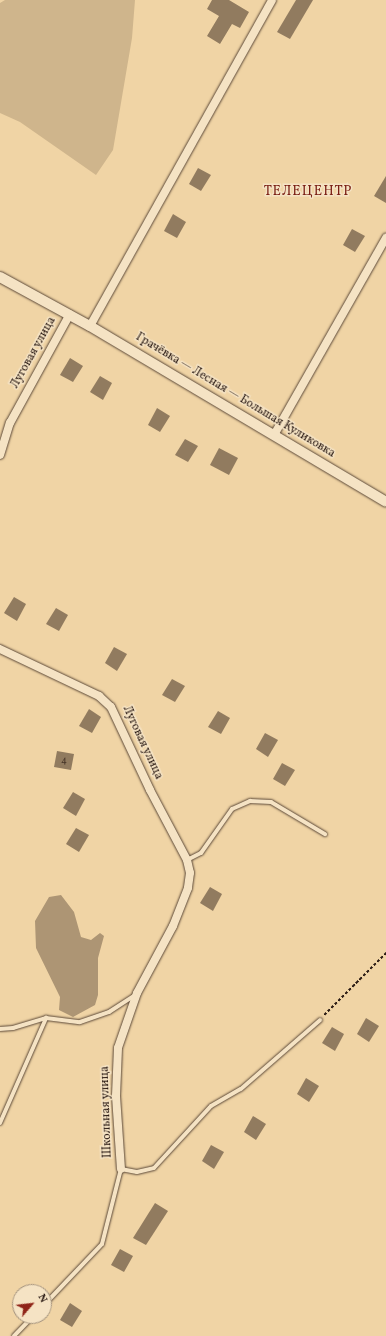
<!DOCTYPE html>
<html>
<head>
<meta charset="utf-8">
<style>
  body { margin:0 }
  #map { position:relative; width:386px; height:1336px; overflow:hidden; background:#f0d4a5; font-family:Vollkorn,serif }
  div>[style] { position:absolute }
  .green>* { inset:0; background:#cfb58c }
  .water>* { inset:0; background:#ad9574 }
  .building>* { inset:0; background:#917b5f }
  .path>* { height:1.5px; margin-top:-0.75px; transform-origin:0; background:repeating-linear-gradient(90deg,#2b1b14 0 3px,transparent 0 5px) }
  .roads { filter:drop-shadow(0 0 1px #5c4938) drop-shadow(0 0 1px #5c4938) }
  .service>* { height:4px; margin:-2px; padding:0 2px; transform-origin:2px; border-radius:2px; background:#f5e3c4 }
  .minor>* { height:8px; margin:-4px; padding:0 4px; transform-origin:4px; border-radius:4px; background:#f5e3c4 }
  .tertiary>* { height:10px; margin:-5px; padding:0 5px; transform-origin:5px; border-radius:5px; background:#f5e3c4 }
  span { translate:-50% -50%; white-space:nowrap; text-align:center; line-height:1.15; -webkit-text-stroke:3px #f5e3c4; paint-order:stroke }
  .number-label { font-size:10px; color:#443327 }
  .number-label span { -webkit-text-stroke-width:0 }
  .street-label { font-size:12px; color:#2b1b14 }
  .quarter-label { font-size:14px; color:#7a1f14; letter-spacing:1px }
  .north { position:absolute; left:12px; top:1284px; width:40px; height:40px; box-sizing:border-box; background:#f5e3c4; border:1px solid #a4937e; border-radius:50%; rotate:62deg; font-size:11px; font-weight:700; line-height:16px; text-align:center; color:#2b1b14 }
  .north::after { content:''; display:block; margin:auto; width:14px; height:18px; background:#8f2418; clip-path:polygon(50% 0,100% 100%,50% 72%,0 100%) }
</style>
</head>
<body>
<div id="map">
  <div class="green">
    <div style="clip-path:polygon(5px 0,135px 0,132px 38px,113px 150px,96px 175px,20px 122px,0 113px,0 3px)"></div>
  </div>
  <div class="water">
    <div style="clip-path:polygon(61px 895px,74px 912px,81px 937px,91px 940px,100px 933px,104px 936px,98px 958px,98px 995px,95px 1005px,73px 1017px,59px 1010px,60px 997px,36px 948px,35px 921px,49px 897px)"></div>
  </div>
  <div class="building">
    <div style="clip-path:polygon(212px 0,229px 0,249px 12px,240px 28px,232px 24px,220px 44px,207px 36px,219px 16px,207px 9px)"></div>
    <div style="clip-path:polygon(296px 0,313px 0,290px 39px,277px 32px)"></div>
    <div style="clip-path:polygon(198px 168px,211px 175px,201px 191px,189px 184px)"></div>
    <div style="clip-path:polygon(386px 176px,386px 203px,374px 196px)"></div>
    <div style="clip-path:polygon(173px 214px,186px 222px,177px 238px,164px 231px)"></div>
    <div style="clip-path:polygon(352px 229px,365px 236px,355px 252px,343px 245px)"></div>
    <div style="clip-path:polygon(70px 358px,83px 366px,73px 382px,60px 375px)"></div>
    <div style="clip-path:polygon(100px 376px,112px 383px,103px 400px,90px 392px)"></div>
    <div style="clip-path:polygon(157px 408px,170px 416px,160px 432px,148px 425px)"></div>
    <div style="clip-path:polygon(185px 439px,198px 446px,188px 462px,175px 455px)"></div>
    <div style="clip-path:polygon(219px 448px,238px 458px,229px 475px,210px 465px)"></div>
    <div style="clip-path:polygon(14px 597px,26px 604px,17px 621px,4px 613px)"></div>
    <div style="clip-path:polygon(56px 608px,68px 615px,59px 631px,46px 624px)"></div>
    <div style="clip-path:polygon(114px 647px,127px 654px,117px 671px,105px 663px)"></div>
    <div style="clip-path:polygon(172px 679px,185px 686px,175px 702px,162px 695px)"></div>
    <div style="clip-path:polygon(89px 709px,101px 717px,92px 733px,79px 726px)"></div>
    <div style="clip-path:polygon(218px 711px,230px 718px,221px 734px,208px 727px)"></div>
    <div style="clip-path:polygon(265px 733px,278px 740px,268px 757px,256px 749px)"></div>
    <div style="clip-path:polygon(57px 751px,74px 754px,71px 770px,54px 767px)"></div>
    <div style="clip-path:polygon(282px 763px,295px 770px,285px 786px,273px 779px)"></div>
    <div style="clip-path:polygon(73px 792px,85px 799px,76px 816px,63px 808px)"></div>
    <div style="clip-path:polygon(76px 828px,89px 835px,79px 852px,66px 844px)"></div>
    <div style="clip-path:polygon(210px 887px,222px 894px,213px 911px,200px 903px)"></div>
    <div style="clip-path:polygon(366px 1018px,379px 1026px,369px 1042px,357px 1034px)"></div>
    <div style="clip-path:polygon(332px 1027px,344px 1034px,335px 1051px,322px 1043px)"></div>
    <div style="clip-path:polygon(306px 1078px,319px 1086px,309px 1102px,297px 1094px)"></div>
    <div style="clip-path:polygon(253px 1116px,266px 1124px,256px 1140px,244px 1132px)"></div>
    <div style="clip-path:polygon(211px 1145px,224px 1152px,214px 1169px,202px 1161px)"></div>
    <div style="clip-path:polygon(155px 1203px,168px 1211px,146px 1245px,133px 1238px)"></div>
    <div style="clip-path:polygon(120px 1249px,133px 1256px,124px 1272px,111px 1265px)"></div>
    <div style="clip-path:polygon(70px 1303px,82px 1311px,72px 1327px,60px 1320px)"></div>
  </div>
  <div class="path">
    <div style="left:324px;top:1015px;width:88px;rotate:-45deg"></div>
  </div>
  <div class="roads">
    <div class="service">
      <div style="left:187px;top:860px;width:16px;rotate:-27deg"></div>
      <div style="left:201px;top:853px;width:54px;rotate:-54.8deg"></div>
      <div style="left:232px;top:809px;width:20px;rotate:-24deg"></div>
      <div style="left:250px;top:801px;width:21px;rotate:3deg"></div>
      <div style="left:271px;top:802px;width:63px;rotate:30.7deg"></div>
      <div style="left:0;top:1029px;width:13px;rotate:-4deg"></div>
      <div style="left:13px;top:1028px;width:34px;rotate:-17deg"></div>
      <div style="left:46px;top:1018px;width:34px;rotate:7deg"></div>
      <div style="left:80px;top:1022px;width:31px;rotate:-19deg"></div>
      <div style="left:109px;top:1012px;width:31px;rotate:-33deg"></div>
      <div style="left:0;top:1123px;width:115px;rotate:-66.3deg"></div>
      <div style="left:44px;top:1305px;width:84px;rotate:-46.4deg"></div>
      <div style="left:102px;top:1244px;width:77px;rotate:-75.8deg"></div>
      <div style="left:121px;top:1169px;width:16px;rotate:11deg"></div>
      <div style="left:137px;top:1172px;width:17px;rotate:-13deg"></div>
      <div style="left:154px;top:1168px;width:84px;rotate:-47.4deg"></div>
      <div style="left:211px;top:1106px;width:34px;rotate:-30deg"></div>
      <div style="left:241px;top:1089px;width:105px;rotate:-41.1deg"></div>
      <div style="left:14px;top:1336px;width:28px;rotate:-46deg"></div>
    </div>
    <div class="minor">
      <div style="left:90px;top:326px;width:373px;rotate:-60.8deg"></div>
      <div style="left:274px;top:435px;width:227px;rotate:-60.4deg"></div>
      <div style="left:0;top:455px;width:34px;rotate:-73deg"></div>
      <div style="left:10px;top:423px;width:124px;rotate:-61.2deg"></div>
      <div style="left:0;top:649px;width:110px;rotate:25.4deg"></div>
      <div style="left:99px;top:696px;width:16px;rotate:43deg"></div>
      <div style="left:111px;top:707px;width:92px;rotate:64.8deg"></div>
      <div style="left:150px;top:790px;width:79px;rotate:62.1deg"></div>
      <div style="left:187px;top:860px;width:13px;rotate:77deg"></div>
      <div style="left:190px;top:873px;width:15px;rotate:98deg"></div>
      <div style="left:188px;top:888px;width:41px;rotate:111.5deg"></div>
      <div style="left:173px;top:926px;width:76px;rotate:118.2deg"></div>
      <div style="left:137px;top:993px;width:58px;rotate:109.1deg"></div>
      <div style="left:118px;top:1048px;width:48px;rotate:92.4deg"></div>
      <div style="left:116px;top:1096px;width:73px;rotate:86.1deg"></div>
    </div>
    <div class="tertiary">
      <div style="left:0;top:277px;width:102px;rotate:28.6deg"></div>
      <div style="left:90px;top:326px;width:344px;rotate:30.7deg"></div>
    </div>
  </div>
  <div class="number-label">
    <span style="left:64px;top:761px">4</span>
  </div>
  <div class="street-label">
    <span style="left:34px;top:353px;rotate:-61deg">Луговая улица</span>
    <span style="left:235px;top:396px;rotate:31deg">Грачёвка — Лесная — Большая Куликовка</span>
    <span style="left:142px;top:743px;rotate:65deg">Луговая улица</span>
    <span style="left:107px;top:1112px;rotate:-92deg">Школьная улица</span>
  </div>
  <div class="quarter-label">
    <span style="left:308px;top:192px">ТЕЛЕЦЕНТР</span>
  </div>
  <div class="north">N</div>
</div>
</body>
</html>
